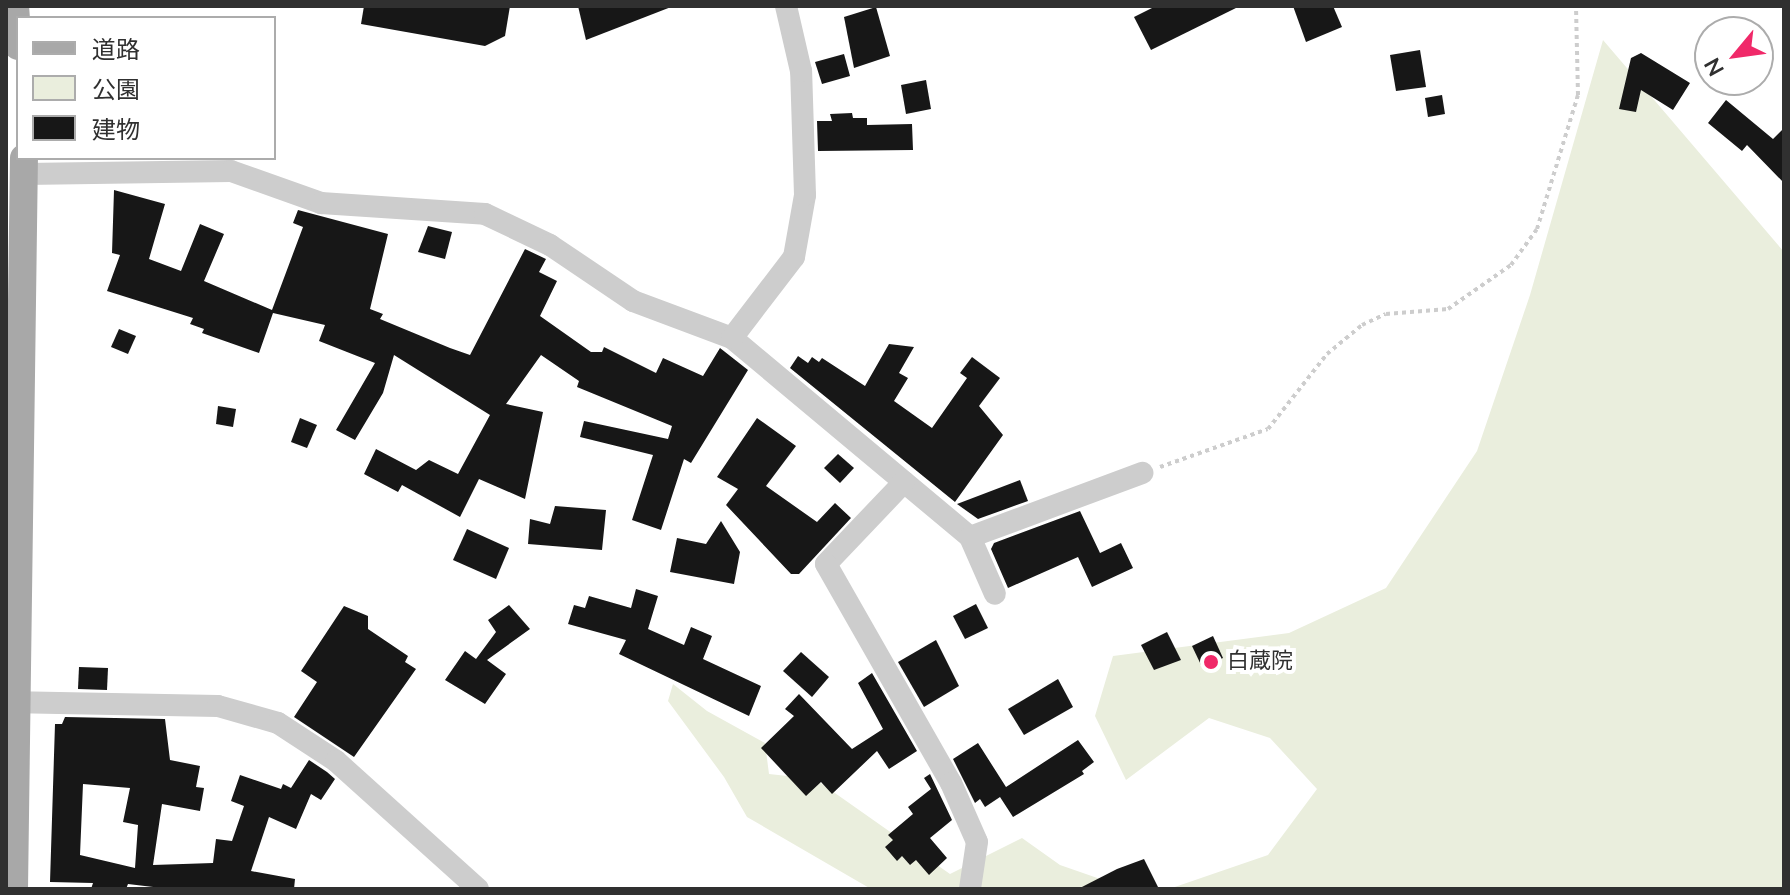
<!DOCTYPE html>
<html>
<head>
<meta charset="utf-8">
<style>
  body { margin:0 }
  #map { position:relative; width:1790px; height:895px; overflow:hidden; background:#fff; font-family:"Nunito Sans","Noto Sans JP",sans-serif }
  div>[style] { position:absolute }
  .green>* { inset:0; background:#eaeedd }
  .building>* { inset:0; background:#171717 }
  .path>* { height:4px; margin-top:-2px; transform-origin:0; background:repeating-linear-gradient(90deg,#cdcdcd 0 4px,transparent 0 8px) }
  .minor>* { height:22px; margin:-11px; padding:0 11px; transform-origin:11px; border-radius:11px; background:#cdcdcd }
  .major>* { height:28px; margin:-14px; padding:0 14px; transform-origin:14px; border-radius:14px; background:#a8a8a8 }
  .dots>* { width:22px; height:22px; translate:-50% -50%; box-sizing:border-box; border:4px solid #fff; border-radius:50% }
  span { translate:-50% -50%; white-space:nowrap; text-align:center; line-height:1.15; -webkit-text-stroke:8px #fff; paint-order:stroke }
  .poi-label { font-size:22px; color:#303030 }
  .left { translate:0 -50%; text-align:left }
  .frame { position:absolute; inset:0; border:8px solid #303030; pointer-events:none }
  .legend { position:absolute; left:16px; top:16px; width:260px; height:144px; box-sizing:border-box; background:#fff; border:2px solid #acacac; margin:0; padding:10px 14px; list-style:none; font-size:24px; color:#303030 }
  .legend li { display:flex; align-items:center; gap:16px; height:40px }
  .legend b { width:40px; border:2px solid #acacac }
  .north { position:absolute; left:1694px; top:16px; width:80px; height:80px; box-sizing:border-box; background:#fff; border:2px solid #acacac; border-radius:50%; rotate:241deg; font-size:22px; font-weight:700; line-height:32px; text-align:center; color:#303030 }
  .north::after { content:''; display:block; margin:auto; width:28px; height:36px; background:#f02969; clip-path:polygon(50% 0,100% 100%,50% 72%,0 100%) }
</style>
</head>
<body>
<div id="map">
  <div class="green">
    <div style="clip-path:polygon(1603px 40px,1784px 252px,1784px 889px,1169px 889px,1268px 855px,1317px 789px,1270px 738px,1209px 718px,1126px 780px,1095px 716px,1113px 656px,1289px 633px,1386px 588px,1477px 451px,1530px 295px)"></div>
    <div style="clip-path:polygon(673px 684px,707px 711px,765px 743px,769px 774px,815px 779px,950px 874px,1022px 838px,1060px 865px,1129px 889px,871px 889px,747px 817px,724px 777px,668px 701px)"></div>
  </div>
  <div class="building">
    <div style="clip-path:polygon(364px 6px,510px 6px,505px 36px,485px 46px,361px 24px)"></div>
    <div style="clip-path:polygon(578px 6px,671px 6px,671px 7px,586px 40px)"></div>
    <div style="clip-path:polygon(1156px 6px,1240px 6px,1151px 50px,1134px 17px)"></div>
    <div style="clip-path:polygon(1293px 6px,1333px 6px,1342px 27px,1306px 42px)"></div>
    <div style="clip-path:polygon(876px 7px,890px 56px,854px 68px,844px 17px)"></div>
    <div style="clip-path:polygon(1420px 50px,1426px 87px,1396px 91px,1390px 55px)"></div>
    <div style="clip-path:polygon(1641px 53px,1690px 83px,1673px 110px,1641px 90px,1636px 112px,1619px 109px,1631px 58px)"></div>
    <div style="clip-path:polygon(844px 54px,850px 76px,822px 84px,815px 62px)"></div>
    <div style="clip-path:polygon(926px 80px,931px 109px,906px 114px,901px 85px)"></div>
    <div style="clip-path:polygon(1442px 95px,1445px 114px,1428px 117px,1425px 98px)"></div>
    <div style="clip-path:polygon(1726px 100px,1773px 139px,1784px 128px,1784px 183px,1747px 145px,1742px 151px,1708px 123px)"></div>
    <div style="clip-path:polygon(852px 113px,853px 118px,867px 118px,867px 125px,912px 124px,913px 150px,818px 151px,817px 121px,832px 121px,830px 114px)"></div>
    <div style="clip-path:polygon(114px 190px,165px 204px,149px 259px,181px 271px,200px 224px,224px 234px,204px 281px,272px 310px,303px 227px,293px 223px,298px 210px,388px 234px,370px 309px,383px 314px,380px 319px,450px 348px,470px 355px,525px 249px,546px 259px,539px 272px,557px 281px,540px 316px,591px 352px,602px 352px,604px 347px,656px 373px,663px 358px,703px 376px,720px 348px,748px 370px,691px 463px,684px 459px,661px 530px,632px 520px,653px 455px,580px 437px,584px 421px,668px 439px,672px 426px,577px 387px,579px 381px,541px 355px,506px 404px,543px 412px,525px 499px,479px 479px,460px 517px,402px 485px,398px 492px,364px 474px,376px 449px,416px 470px,429px 460px,458px 474px,490px 415px,394px 355px,383px 393px,355px 440px,336px 430px,375px 363px,319px 341px,325px 325px,273px 313px,259px 353px,202px 333px,204px 329px,190px 324px,193px 318px,107px 291px,120px 255px,112px 253px)"></div>
    <div style="clip-path:polygon(428px 226px,452px 232px,445px 259px,418px 252px)"></div>
    <div style="clip-path:polygon(119px 329px,136px 336px,128px 354px,111px 347px)"></div>
    <div style="clip-path:polygon(889px 344px,914px 347px,899px 373px,908px 378px,894px 401px,932px 428px,967px 378px,960px 373px,972px 357px,1000px 378px,979px 406px,1003px 435px,955px 502px,790px 368px,798px 356px,808px 363px,812px 357px,819px 362px,822px 358px,865px 386px)"></div>
    <div style="clip-path:polygon(218px 406px,236px 409px,233px 427px,216px 424px)"></div>
    <div style="clip-path:polygon(300px 418px,317px 425px,307px 448px,291px 442px)"></div>
    <div style="clip-path:polygon(757px 418px,796px 446px,766px 486px,817px 522px,835px 503px,851px 518px,799px 574px,791px 574px,726px 505px,738px 489px,717px 477px)"></div>
    <div style="clip-path:polygon(838px 454px,854px 468px,840px 483px,824px 468px)"></div>
    <div style="clip-path:polygon(1020px 480px,1028px 501px,978px 519px,957px 504px)"></div>
    <div style="clip-path:polygon(555px 506px,606px 510px,602px 550px,528px 544px,530px 519px,550px 524px)"></div>
    <div style="clip-path:polygon(1080px 511px,1100px 553px,1121px 543px,1133px 568px,1092px 587px,1078px 557px,1008px 588px,991px 549px,994px 543px)"></div>
    <div style="clip-path:polygon(721px 521px,740px 552px,734px 584px,670px 572px,677px 538px,706px 544px)"></div>
    <div style="clip-path:polygon(467px 529px,509px 548px,496px 579px,453px 560px)"></div>
    <div style="clip-path:polygon(636px 589px,658px 596px,648px 629px,684px 645px,691px 627px,712px 636px,703px 659px,761px 686px,749px 716px,619px 654px,626px 640px,568px 624px,574px 605px,585px 608px,589px 596px,631px 608px)"></div>
    <div style="clip-path:polygon(976px 604px,988px 628px,965px 639px,953px 616px)"></div>
    <div style="clip-path:polygon(509px 605px,530px 629px,487px 660px,506px 674px,485px 704px,445px 680px,465px 651px,476px 659px,496px 632px,488px 620px)"></div>
    <div style="clip-path:polygon(344px 606px,368px 616px,368px 629px,408px 656px,405px 662px,416px 669px,354px 757px,294px 717px,317px 682px,301px 671px)"></div>
    <div style="clip-path:polygon(1167px 632px,1181px 660px,1154px 670px,1141px 645px)"></div>
    <div style="clip-path:polygon(1213px 636px,1223px 658px,1202px 667px,1192px 646px)"></div>
    <div style="clip-path:polygon(936px 640px,959px 686px,924px 707px,898px 662px)"></div>
    <div style="clip-path:polygon(801px 652px,829px 677px,812px 697px,783px 671px)"></div>
    <div style="clip-path:polygon(79px 667px,108px 668px,107px 690px,78px 689px)"></div>
    <div style="clip-path:polygon(872px 673px,917px 751px,889px 769px,877px 751px,832px 794px,821px 782px,806px 796px,761px 748px,794px 716px,785px 709px,799px 694px,852px 749px,883px 729px,858px 683px)"></div>
    <div style="clip-path:polygon(1058px 679px,1073px 707px,1024px 735px,1008px 709px)"></div>
    <div style="clip-path:polygon(evenodd,65px 717px,165px 719px,170px 760px,200px 766px,196px 787px,204px 788px,200px 811px,162px 804px,153px 865px,213px 863px,216px 839px,232px 841px,244px 806px,231px 801px,240px 775px,281px 789px,283px 784px,291px 788px,309px 760px,327px 772px,335px 779px,321px 800px,311px 794px,296px 829px,269px 817px,251px 871px,295px 879px,294px 889px,170px 889px,128px 884px,126px 889px,91px 889px,93px 883px,50px 882px,55px 724px,62px 724px,65px 717px,83px 784px,130px 788px,123px 822px,138px 825px,135px 868px,80px 855px,83px 784px)"></div>
    <div style="clip-path:polygon(1078px 740px,1094px 762px,1082px 771px,1084px 774px,1013px 817px,1000px 797px,985px 807px,980px 799px,975px 803px,953px 759px,978px 743px,1006px 787px)"></div>
    <div style="clip-path:polygon(930px 774px,952px 820px,930px 838px,947px 858px,929px 875px,916px 860px,910px 865px,902px 856px,897px 861px,885px 847px,893px 840px,888px 835px,913px 814px,908px 807px,931px 789px,924px 778px)"></div>
    <div style="clip-path:polygon(1144px 859px,1159px 889px,1078px 889px,1117px 869px)"></div>
  </div>
  <div class="path">
    <div style="left:1160px;top:467px;width:114px;rotate:-19.4deg"></div>
    <div style="left:1268px;top:429px;width:95px;rotate:-51.8deg"></div>
    <div style="left:1327px;top:354px;width:45px;rotate:-39.6deg"></div>
    <div style="left:1362px;top:325px;width:26px;rotate:-25deg"></div>
    <div style="left:1386px;top:314px;width:62px;rotate:-4.6deg"></div>
    <div style="left:1448px;top:309px;width:77px;rotate:-34.9deg"></div>
    <div style="left:1511px;top:265px;width:44px;rotate:-54.2deg"></div>
    <div style="left:1537px;top:229px;width:140px;rotate:-73deg"></div>
    <div style="left:1578px;top:95px;width:89px;rotate:-91.3deg"></div>
  </div>
  <div class="minor">
    <div style="left:25px;top:174px;width:206px;rotate:-0.8deg"></div>
    <div style="left:231px;top:171px;width:96px;rotate:19.6deg"></div>
    <div style="left:321px;top:203px;width:164px;rotate:3.8deg"></div>
    <div style="left:485px;top:214px;width:72px;rotate:25.5deg"></div>
    <div style="left:550px;top:245px;width:100px;rotate:34deg"></div>
    <div style="left:633px;top:301px;width:106px;rotate:20.5deg"></div>
    <div style="left:732px;top:338px;width:310px;rotate:39.9deg"></div>
    <div style="left:970px;top:537px;width:62px;rotate:66.3deg"></div>
    <div style="left:732px;top:338px;width:102px;rotate:-52.6deg"></div>
    <div style="left:794px;top:257px;width:63px;rotate:-79.9deg"></div>
    <div style="left:805px;top:195px;width:124px;rotate:-91.8deg"></div>
    <div style="left:801px;top:71px;width:67px;rotate:-103deg"></div>
    <div style="left:904px;top:482px;width:113px;rotate:133.6deg"></div>
    <div style="left:826px;top:564px;width:252px;rotate:60.3deg"></div>
    <div style="left:951px;top:783px;width:64px;rotate:66.2deg"></div>
    <div style="left:977px;top:842px;width:48px;rotate:98.5deg"></div>
    <div style="left:970px;top:537px;width:184px;rotate:-20.4deg"></div>
    <div style="left:6px;top:702px;width:212px;rotate:1.1deg"></div>
    <div style="left:218px;top:706px;width:62px;rotate:15.8deg"></div>
    <div style="left:278px;top:723px;width:69px;rotate:33.2deg"></div>
    <div style="left:336px;top:761px;width:191px;rotate:42deg"></div>
  </div>
  <div class="major">
    <div style="left:15px;top:6px;width:40px;rotate:85.7deg"></div>
    <div style="left:14px;top:889px;width:731px;rotate:-89.22deg"></div>
  </div>
  <div class="dots">
    <div style="left:1211px;top:662px;background:#f02969"></div>
  </div>
  <div class="poi-label">
    <span class="left" style="left:1227px;top:662px">白蔵院</span>
  </div>
  <div class="frame"></div>
  <ul class="legend">
  <li><b style="height:10px;background:#a8a8a8"></b>道路</li>
  <li><b style="height:22px;background:#eaeedd"></b>公園</li>
  <li><b style="height:22px;background:#171717"></b>建物</li>
  </ul>
  <div class="north">N</div>
</div>
</body>
</html>
